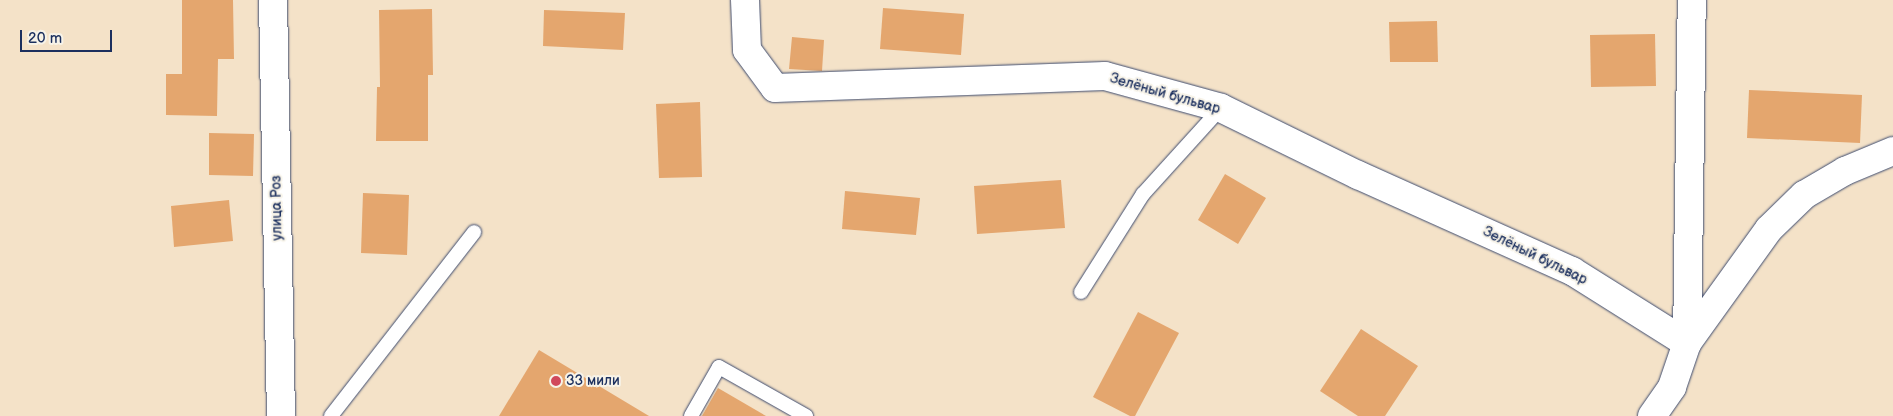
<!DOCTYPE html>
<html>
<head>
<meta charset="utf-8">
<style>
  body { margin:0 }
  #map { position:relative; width:1893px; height:416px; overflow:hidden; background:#f4e2c8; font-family:"Balsamiq Sans",sans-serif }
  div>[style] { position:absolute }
  .building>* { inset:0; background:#e4a66e }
  .roads { filter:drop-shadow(0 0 1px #3c4a6e) drop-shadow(0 0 1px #3c4a6e) }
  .lane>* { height:14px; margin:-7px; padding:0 7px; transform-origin:7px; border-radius:7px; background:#fff }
  .street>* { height:28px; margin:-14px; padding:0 14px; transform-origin:14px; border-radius:14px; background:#fff }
  .dots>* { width:14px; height:14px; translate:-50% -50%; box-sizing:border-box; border:2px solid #f7f3e8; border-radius:50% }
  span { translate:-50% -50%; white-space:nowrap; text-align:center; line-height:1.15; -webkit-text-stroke:4px #f7f3e8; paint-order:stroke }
  .street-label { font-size:14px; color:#1b2f5e }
  .poi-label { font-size:14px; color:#1b2f5e }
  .left { translate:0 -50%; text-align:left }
  .scale { position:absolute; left:20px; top:30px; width:92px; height:22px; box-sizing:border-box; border:2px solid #1b2f5e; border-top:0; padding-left:6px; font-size:15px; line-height:18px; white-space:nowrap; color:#1b2f5e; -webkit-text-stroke:4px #f7f3e8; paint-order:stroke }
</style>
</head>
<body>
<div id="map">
  <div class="building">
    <div style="clip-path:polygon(182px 0,233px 0,234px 59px,218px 59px,217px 116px,166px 115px,166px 74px,182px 74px)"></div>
    <div style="clip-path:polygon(883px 8px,964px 14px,961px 55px,880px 49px)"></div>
    <div style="clip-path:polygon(432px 9px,433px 75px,428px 75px,428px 141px,376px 141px,377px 87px,380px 87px,379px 10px)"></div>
    <div style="clip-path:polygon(544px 10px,625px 13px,623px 50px,543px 46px)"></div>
    <div style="clip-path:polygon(1437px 21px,1438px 62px,1390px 62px,1389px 22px)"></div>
    <div style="clip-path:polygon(1655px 34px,1656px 86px,1591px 87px,1590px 35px)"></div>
    <div style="clip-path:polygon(792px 37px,824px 40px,822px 71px,789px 69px)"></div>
    <div style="clip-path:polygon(1749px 90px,1862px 95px,1860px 143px,1747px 138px)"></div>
    <div style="clip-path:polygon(700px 102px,702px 177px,659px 178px,656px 104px)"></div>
    <div style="clip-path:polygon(209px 133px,254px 134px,253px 176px,209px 175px)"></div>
    <div style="clip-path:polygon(1225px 174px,1266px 198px,1238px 244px,1198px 220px)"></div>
    <div style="clip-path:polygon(1061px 180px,1065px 228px,977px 234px,974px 186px)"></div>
    <div style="clip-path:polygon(845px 191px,920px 198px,916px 235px,842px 229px)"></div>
    <div style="clip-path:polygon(363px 193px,409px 195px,407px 255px,361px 253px)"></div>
    <div style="clip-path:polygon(229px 200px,233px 241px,174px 247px,171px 206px)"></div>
    <div style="clip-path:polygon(1138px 312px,1179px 333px,1135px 416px,1130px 416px,1093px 397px)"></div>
    <div style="clip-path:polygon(1361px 329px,1418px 366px,1385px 416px,1358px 416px,1320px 391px)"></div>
    <div style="clip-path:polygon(539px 350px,649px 416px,499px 416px)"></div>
    <div style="clip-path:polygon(718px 388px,766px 416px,702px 416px)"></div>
  </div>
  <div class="roads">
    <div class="lane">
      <div style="left:1081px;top:292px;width:116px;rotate:-57.7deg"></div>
      <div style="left:1143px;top:194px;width:116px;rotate:-47.8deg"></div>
      <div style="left:331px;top:416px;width:233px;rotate:-52.1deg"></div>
      <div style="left:691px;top:416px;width:56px;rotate:-60.3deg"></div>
      <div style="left:719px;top:367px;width:100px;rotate:29.4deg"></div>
    </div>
    <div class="street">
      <div style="left:273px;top:0;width:416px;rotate:88.9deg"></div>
      <div style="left:745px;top:0;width:50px;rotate:87.7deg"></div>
      <div style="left:747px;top:50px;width:47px;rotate:53.6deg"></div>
      <div style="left:775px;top:88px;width:330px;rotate:-2.1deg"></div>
      <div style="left:1105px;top:76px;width:120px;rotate:15.4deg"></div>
      <div style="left:1221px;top:108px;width:153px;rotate:26.1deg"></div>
      <div style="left:1358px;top:175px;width:235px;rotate:24.2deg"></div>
      <div style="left:1572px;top:271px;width:136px;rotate:32.1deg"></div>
      <div style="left:1687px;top:343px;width:140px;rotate:-54.3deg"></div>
      <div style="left:1769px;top:229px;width:49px;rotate:-44.2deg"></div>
      <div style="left:1804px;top:195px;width:48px;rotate:-30.3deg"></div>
      <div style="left:1845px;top:171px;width:52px;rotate:-22.6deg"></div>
      <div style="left:1652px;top:416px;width:35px;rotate:-55deg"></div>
      <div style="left:1672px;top:387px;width:46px;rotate:-71.2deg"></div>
      <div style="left:1687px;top:343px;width:343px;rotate:-89.2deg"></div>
    </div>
  </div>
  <div class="dots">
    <div style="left:556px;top:381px;background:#d1495b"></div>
  </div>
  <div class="street-label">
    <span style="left:1165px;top:94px;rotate:16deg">Зелёный бульвар</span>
    <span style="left:277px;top:208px;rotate:-91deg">улица Роз</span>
    <span style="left:1535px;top:256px;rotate:26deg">Зелёный бульвар</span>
  </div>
  <div class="poi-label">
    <span class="left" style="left:566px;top:381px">33 мили</span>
  </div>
  <div class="scale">20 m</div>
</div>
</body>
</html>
